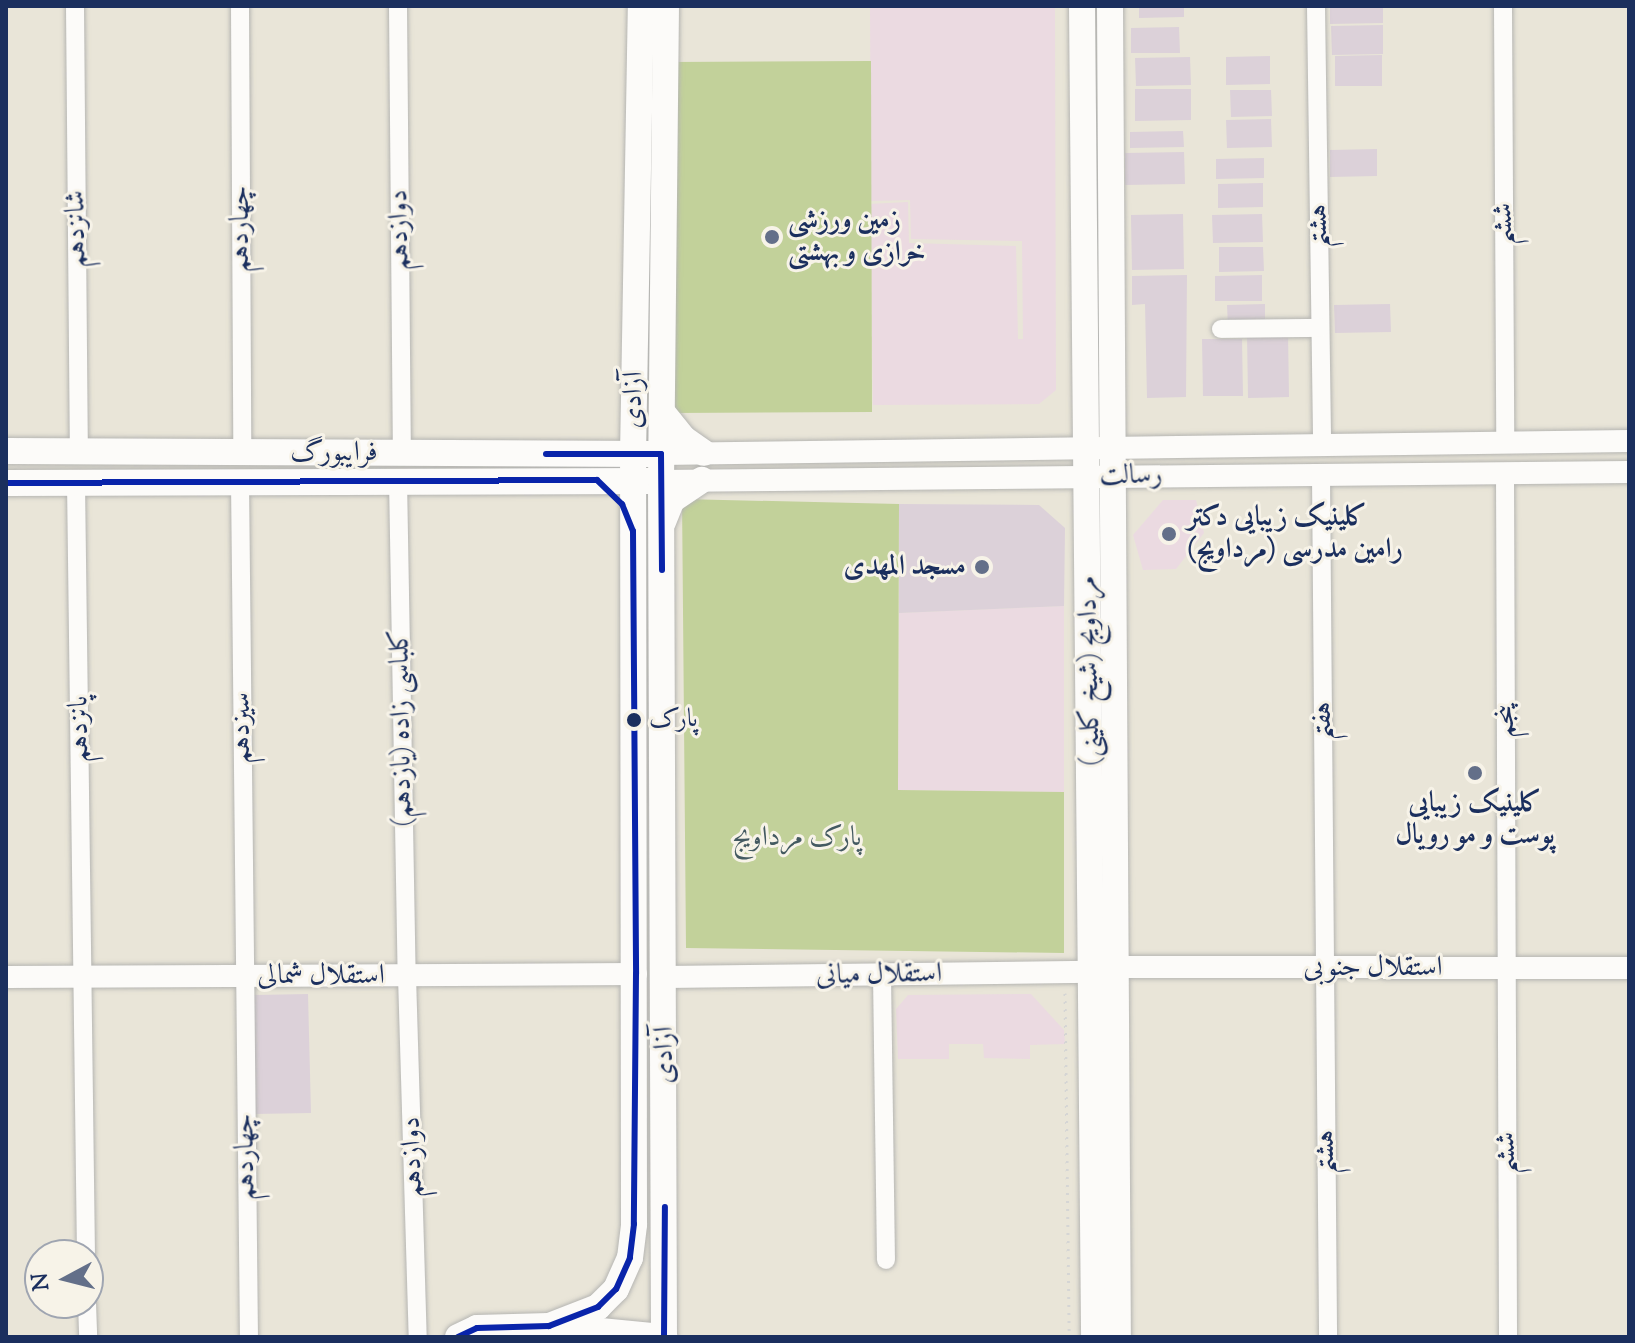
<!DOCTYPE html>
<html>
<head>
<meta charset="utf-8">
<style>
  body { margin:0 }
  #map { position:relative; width:1635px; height:1343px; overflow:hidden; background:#e9e5d8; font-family:"Sorts Mill Goudy",Amiri,serif }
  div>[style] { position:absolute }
  .built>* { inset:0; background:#ebdae1 }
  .green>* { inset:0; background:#c2d19a }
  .building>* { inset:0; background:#dcd1d9 }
  .path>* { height:3px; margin-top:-1.5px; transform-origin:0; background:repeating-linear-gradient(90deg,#d5d5d4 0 2px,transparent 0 8px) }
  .roads { filter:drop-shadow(0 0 2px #b5b5b2) drop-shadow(0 0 2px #b5b5b2) }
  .minor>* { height:18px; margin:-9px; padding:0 9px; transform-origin:9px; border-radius:9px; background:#fcfbf9 }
  .tertiary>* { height:22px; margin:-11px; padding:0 11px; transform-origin:11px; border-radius:11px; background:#fcfbf9 }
  .secondary>* { height:26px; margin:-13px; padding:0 13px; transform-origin:13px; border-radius:13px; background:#fcfbf9 }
  .bus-1>* { height:6px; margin:-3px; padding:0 3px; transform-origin:3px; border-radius:3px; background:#0924aa }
  .dots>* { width:22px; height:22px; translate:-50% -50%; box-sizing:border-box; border:4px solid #f7f3e8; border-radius:50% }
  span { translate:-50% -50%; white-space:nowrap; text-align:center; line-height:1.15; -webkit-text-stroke:6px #f7f3e8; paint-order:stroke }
  .bus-label { font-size:26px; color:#1b2f5e }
  .left { translate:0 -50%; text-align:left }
  .poi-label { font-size:28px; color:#1b2f5e; font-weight:700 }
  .right { translate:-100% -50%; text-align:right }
  .street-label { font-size:28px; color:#1b2f5e }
  .park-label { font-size:28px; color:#445a61 }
  .frame { position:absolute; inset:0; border:8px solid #1b2f5e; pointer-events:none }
  .north { position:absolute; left:24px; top:1239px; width:80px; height:80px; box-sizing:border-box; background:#f7f3e8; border:2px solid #9fa5b1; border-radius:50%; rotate:263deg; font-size:22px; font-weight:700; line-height:32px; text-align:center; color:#1b2f5e }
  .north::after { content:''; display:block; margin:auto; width:28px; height:36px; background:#636f89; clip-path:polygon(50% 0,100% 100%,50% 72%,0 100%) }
</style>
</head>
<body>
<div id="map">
  <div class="built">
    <div style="clip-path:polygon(870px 6px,1055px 6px,1056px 390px,1039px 404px,873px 405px,870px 204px,908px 202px,909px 243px,1016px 246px,1018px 339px,1023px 339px,1022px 241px,911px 239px,910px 200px,871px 201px)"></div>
    <div style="clip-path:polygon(1163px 500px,1196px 500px,1204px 533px,1176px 569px,1143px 570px,1133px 535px)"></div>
    <div style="clip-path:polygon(1064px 606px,1064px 792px,898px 790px,899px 613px)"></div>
    <div style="clip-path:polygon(1031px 994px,1064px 1030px,1065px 1044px,1030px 1045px,1030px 1059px,984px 1058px,983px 1044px,949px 1044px,949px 1059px,898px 1059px,896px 1009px,908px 995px)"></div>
  </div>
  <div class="green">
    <div style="clip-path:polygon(871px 61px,872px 412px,672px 413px,672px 62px)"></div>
    <div style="clip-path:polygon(682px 499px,899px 504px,898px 790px,1064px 792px,1064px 953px,686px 948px)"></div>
  </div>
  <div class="building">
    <div style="clip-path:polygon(1139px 6px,1184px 6px,1184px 17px,1139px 18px)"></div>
    <div style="clip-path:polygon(1330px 6px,1383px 6px,1383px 23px,1330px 24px)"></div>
    <div style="clip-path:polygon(1383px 25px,1383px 54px,1332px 55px,1331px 26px)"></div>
    <div style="clip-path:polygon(1179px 27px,1180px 53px,1131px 53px,1131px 28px)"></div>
    <div style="clip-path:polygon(1382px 55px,1382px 86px,1335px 86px,1335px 56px)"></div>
    <div style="clip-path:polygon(1270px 56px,1270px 84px,1226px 85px,1226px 57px)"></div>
    <div style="clip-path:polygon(1190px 57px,1191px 85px,1136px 86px,1135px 58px)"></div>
    <div style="clip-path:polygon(1135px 89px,1191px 89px,1191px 120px,1135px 121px)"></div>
    <div style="clip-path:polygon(1230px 90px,1271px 90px,1272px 116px,1231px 117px)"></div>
    <div style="clip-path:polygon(1271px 119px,1272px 147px,1227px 148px,1226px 120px)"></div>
    <div style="clip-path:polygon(1183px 131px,1184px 147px,1130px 148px,1130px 132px)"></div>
    <div style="clip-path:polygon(1377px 149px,1377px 176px,1330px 177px,1330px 150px)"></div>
    <div style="clip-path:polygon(1184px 152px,1185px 184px,1125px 185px,1125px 153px)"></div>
    <div style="clip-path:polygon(1264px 158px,1264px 178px,1216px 179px,1216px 159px)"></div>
    <div style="clip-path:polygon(1263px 183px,1263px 207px,1218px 208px,1218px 184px)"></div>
    <div style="clip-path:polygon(1183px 214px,1184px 269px,1132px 270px,1131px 215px)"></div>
    <div style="clip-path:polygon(1262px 214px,1263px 242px,1213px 243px,1212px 215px)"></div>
    <div style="clip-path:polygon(1219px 247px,1263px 247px,1264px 271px,1219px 272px)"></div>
    <div style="clip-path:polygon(1187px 275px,1186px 397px,1147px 398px,1145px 304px,1132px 305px,1132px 276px)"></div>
    <div style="clip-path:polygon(1262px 275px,1262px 301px,1215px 301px,1215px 276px)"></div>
    <div style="clip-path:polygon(1265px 304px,1265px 326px,1228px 326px,1227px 305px)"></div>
    <div style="clip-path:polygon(1390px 304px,1391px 332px,1335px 333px,1334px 305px)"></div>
    <div style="clip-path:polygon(1288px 332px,1289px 397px,1248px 398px,1247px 333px)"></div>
    <div style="clip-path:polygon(1202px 339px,1242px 339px,1243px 396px,1203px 396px)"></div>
    <div style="clip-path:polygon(899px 504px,1039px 505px,1065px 528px,1064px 606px,899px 613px)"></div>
    <div style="clip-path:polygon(308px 994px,311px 1113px,253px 1114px,250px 995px)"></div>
  </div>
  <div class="path">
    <div style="left:1065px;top:993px;width:344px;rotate:89.3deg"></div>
  </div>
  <div class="roads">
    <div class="minor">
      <div style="left:75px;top:6px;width:445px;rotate:89.5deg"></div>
      <div style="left:240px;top:6px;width:446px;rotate:89.7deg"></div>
      <div style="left:398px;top:6px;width:447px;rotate:89.5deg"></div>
      <div style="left:1316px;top:6px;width:439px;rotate:89.2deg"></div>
      <div style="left:1503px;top:6px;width:436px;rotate:89.7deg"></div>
      <div style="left:1221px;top:329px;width:99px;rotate:-0.6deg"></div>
      <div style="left:1505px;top:472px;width:865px;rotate:89.8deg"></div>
      <div style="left:1321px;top:475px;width:862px;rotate:89.53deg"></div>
      <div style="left:398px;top:479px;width:497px;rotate:89deg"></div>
      <div style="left:407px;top:976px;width:361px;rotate:88.3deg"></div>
      <div style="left:240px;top:481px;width:856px;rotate:89.4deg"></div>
      <div style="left:76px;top:482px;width:773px;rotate:89.26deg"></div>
      <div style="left:882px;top:975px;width:285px;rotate:89.2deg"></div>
      <div style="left:87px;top:1303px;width:34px;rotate:88deg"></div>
    </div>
    <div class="tertiary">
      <div style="left:661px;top:454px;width:968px;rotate:-0.77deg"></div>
      <div style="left:661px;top:481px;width:968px;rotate:-0.53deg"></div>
      <div style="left:1118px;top:967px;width:511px;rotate:0.11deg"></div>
      <div style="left:6px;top:977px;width:630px;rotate:-0.27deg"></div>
      <div style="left:666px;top:977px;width:426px;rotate:-0.7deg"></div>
    </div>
    <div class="secondary">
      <div style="left:1082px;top:6px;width:1331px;rotate:89.48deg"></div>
      <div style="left:1110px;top:6px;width:1331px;rotate:89.66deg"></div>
      <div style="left:662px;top:412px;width:35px;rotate:51deg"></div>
      <div style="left:684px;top:439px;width:24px;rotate:35deg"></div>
      <div style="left:6px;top:451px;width:644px;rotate:0.27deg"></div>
      <div style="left:6px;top:483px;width:643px;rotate:-0.18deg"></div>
      <div style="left:663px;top:522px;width:24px;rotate:-68deg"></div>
      <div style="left:672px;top:500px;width:36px;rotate:-34deg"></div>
      <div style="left:549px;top:1326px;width:53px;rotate:-21.2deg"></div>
      <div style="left:598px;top:1307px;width:25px;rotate:-45deg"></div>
      <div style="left:616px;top:1289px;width:34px;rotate:-66deg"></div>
      <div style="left:630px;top:1258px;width:34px;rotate:-83deg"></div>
      <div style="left:634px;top:1224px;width:769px;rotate:-90.07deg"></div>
      <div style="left:633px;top:455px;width:449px;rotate:-89deg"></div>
      <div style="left:458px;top:1337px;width:21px;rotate:-25deg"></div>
      <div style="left:477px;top:1328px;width:72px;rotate:-1.6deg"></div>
      <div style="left:549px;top:1326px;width:116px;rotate:5.5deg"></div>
      <div style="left:664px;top:1337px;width:854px;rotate:-90.2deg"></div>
      <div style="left:661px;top:483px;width:477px;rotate:-89.4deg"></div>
    </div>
  </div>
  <div class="bus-1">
    <div style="left:546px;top:454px;width:115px"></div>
    <div style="left:661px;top:454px;width:116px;rotate:89.5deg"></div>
    <div style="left:6px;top:483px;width:591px;rotate:-0.29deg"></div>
    <div style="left:597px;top:480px;width:35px;rotate:44deg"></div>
    <div style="left:622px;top:504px;width:29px;rotate:68deg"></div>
    <div style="left:633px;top:531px;width:443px;rotate:89.6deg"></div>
    <div style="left:636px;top:974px;width:250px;rotate:90.5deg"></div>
    <div style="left:634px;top:1224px;width:34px;rotate:97deg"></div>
    <div style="left:630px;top:1258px;width:34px;rotate:114deg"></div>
    <div style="left:616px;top:1289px;width:25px;rotate:135deg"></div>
    <div style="left:598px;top:1307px;width:53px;rotate:158.8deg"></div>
    <div style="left:549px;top:1326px;width:72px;rotate:178.4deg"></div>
    <div style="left:477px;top:1328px;width:21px;rotate:155deg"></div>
    <div style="left:664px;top:1337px;width:130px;rotate:-89.6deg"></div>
  </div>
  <div class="dots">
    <div style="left:772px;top:237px;background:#636f89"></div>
    <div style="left:1169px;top:534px;background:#636f89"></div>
    <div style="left:982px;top:567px;background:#636f89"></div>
    <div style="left:634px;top:720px;background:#1b2f5e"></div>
    <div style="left:1475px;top:773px;background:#636f89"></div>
  </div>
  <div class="bus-label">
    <span class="left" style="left:649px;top:720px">پارک</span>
  </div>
  <div class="poi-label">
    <span class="left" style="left:788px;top:237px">زمین ورزشی<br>خرازی و بهشتی</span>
    <span class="left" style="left:1187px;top:534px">کلینیک زیبایی دکتر<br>رامین مدرسی (مرداویج)</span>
    <span class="right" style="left:966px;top:567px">مسجد المهدی</span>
    <span style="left:1475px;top:820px">کلینیک زیبایی<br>پوست و مو رویال</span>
  </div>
  <div class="street-label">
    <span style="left:1504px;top:224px;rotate:-90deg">ششم</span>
    <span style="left:1319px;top:226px;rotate:-91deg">هشتم</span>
    <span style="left:77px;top:229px;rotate:-91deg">شانزدهم</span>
    <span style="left:241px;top:229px;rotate:-90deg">چهاردهم</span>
    <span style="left:400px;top:230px;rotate:-91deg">دوازدهم</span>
    <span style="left:634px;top:400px;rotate:-89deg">آزادی</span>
    <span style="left:334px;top:453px">فرایبورگ</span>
    <span style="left:1131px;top:476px;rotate:-1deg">رسالت</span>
    <span style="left:1090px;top:671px;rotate:-91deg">مرداویج (شیخ کلینی)</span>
    <span style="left:1323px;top:721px;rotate:-90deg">هفتم</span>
    <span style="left:1506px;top:721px;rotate:-90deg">پنجم</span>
    <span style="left:242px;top:728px;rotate:-90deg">سیزدهم</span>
    <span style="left:402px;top:728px;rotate:-91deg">کلباسی زاده (یازدهم)</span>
    <span style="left:80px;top:729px;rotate:-91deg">پانزدهم</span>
    <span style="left:1373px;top:968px">استقلال جنوبی</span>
    <span style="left:879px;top:975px;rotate:-1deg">استقلال میانی</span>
    <span style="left:321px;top:976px">استقلال شمالی</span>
    <span style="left:665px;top:1055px;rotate:-90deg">آزادی</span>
    <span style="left:1326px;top:1152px;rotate:-90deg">هشتم</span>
    <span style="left:1507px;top:1153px;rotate:-90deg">ششم</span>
    <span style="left:246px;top:1157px;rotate:-91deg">چهاردهم</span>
    <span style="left:413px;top:1157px;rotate:-92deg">دوازدهم</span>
  </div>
  <div class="park-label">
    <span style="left:797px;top:838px">پارک مرداویج</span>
  </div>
  <div class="frame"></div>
  <div class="north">N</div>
</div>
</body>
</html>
